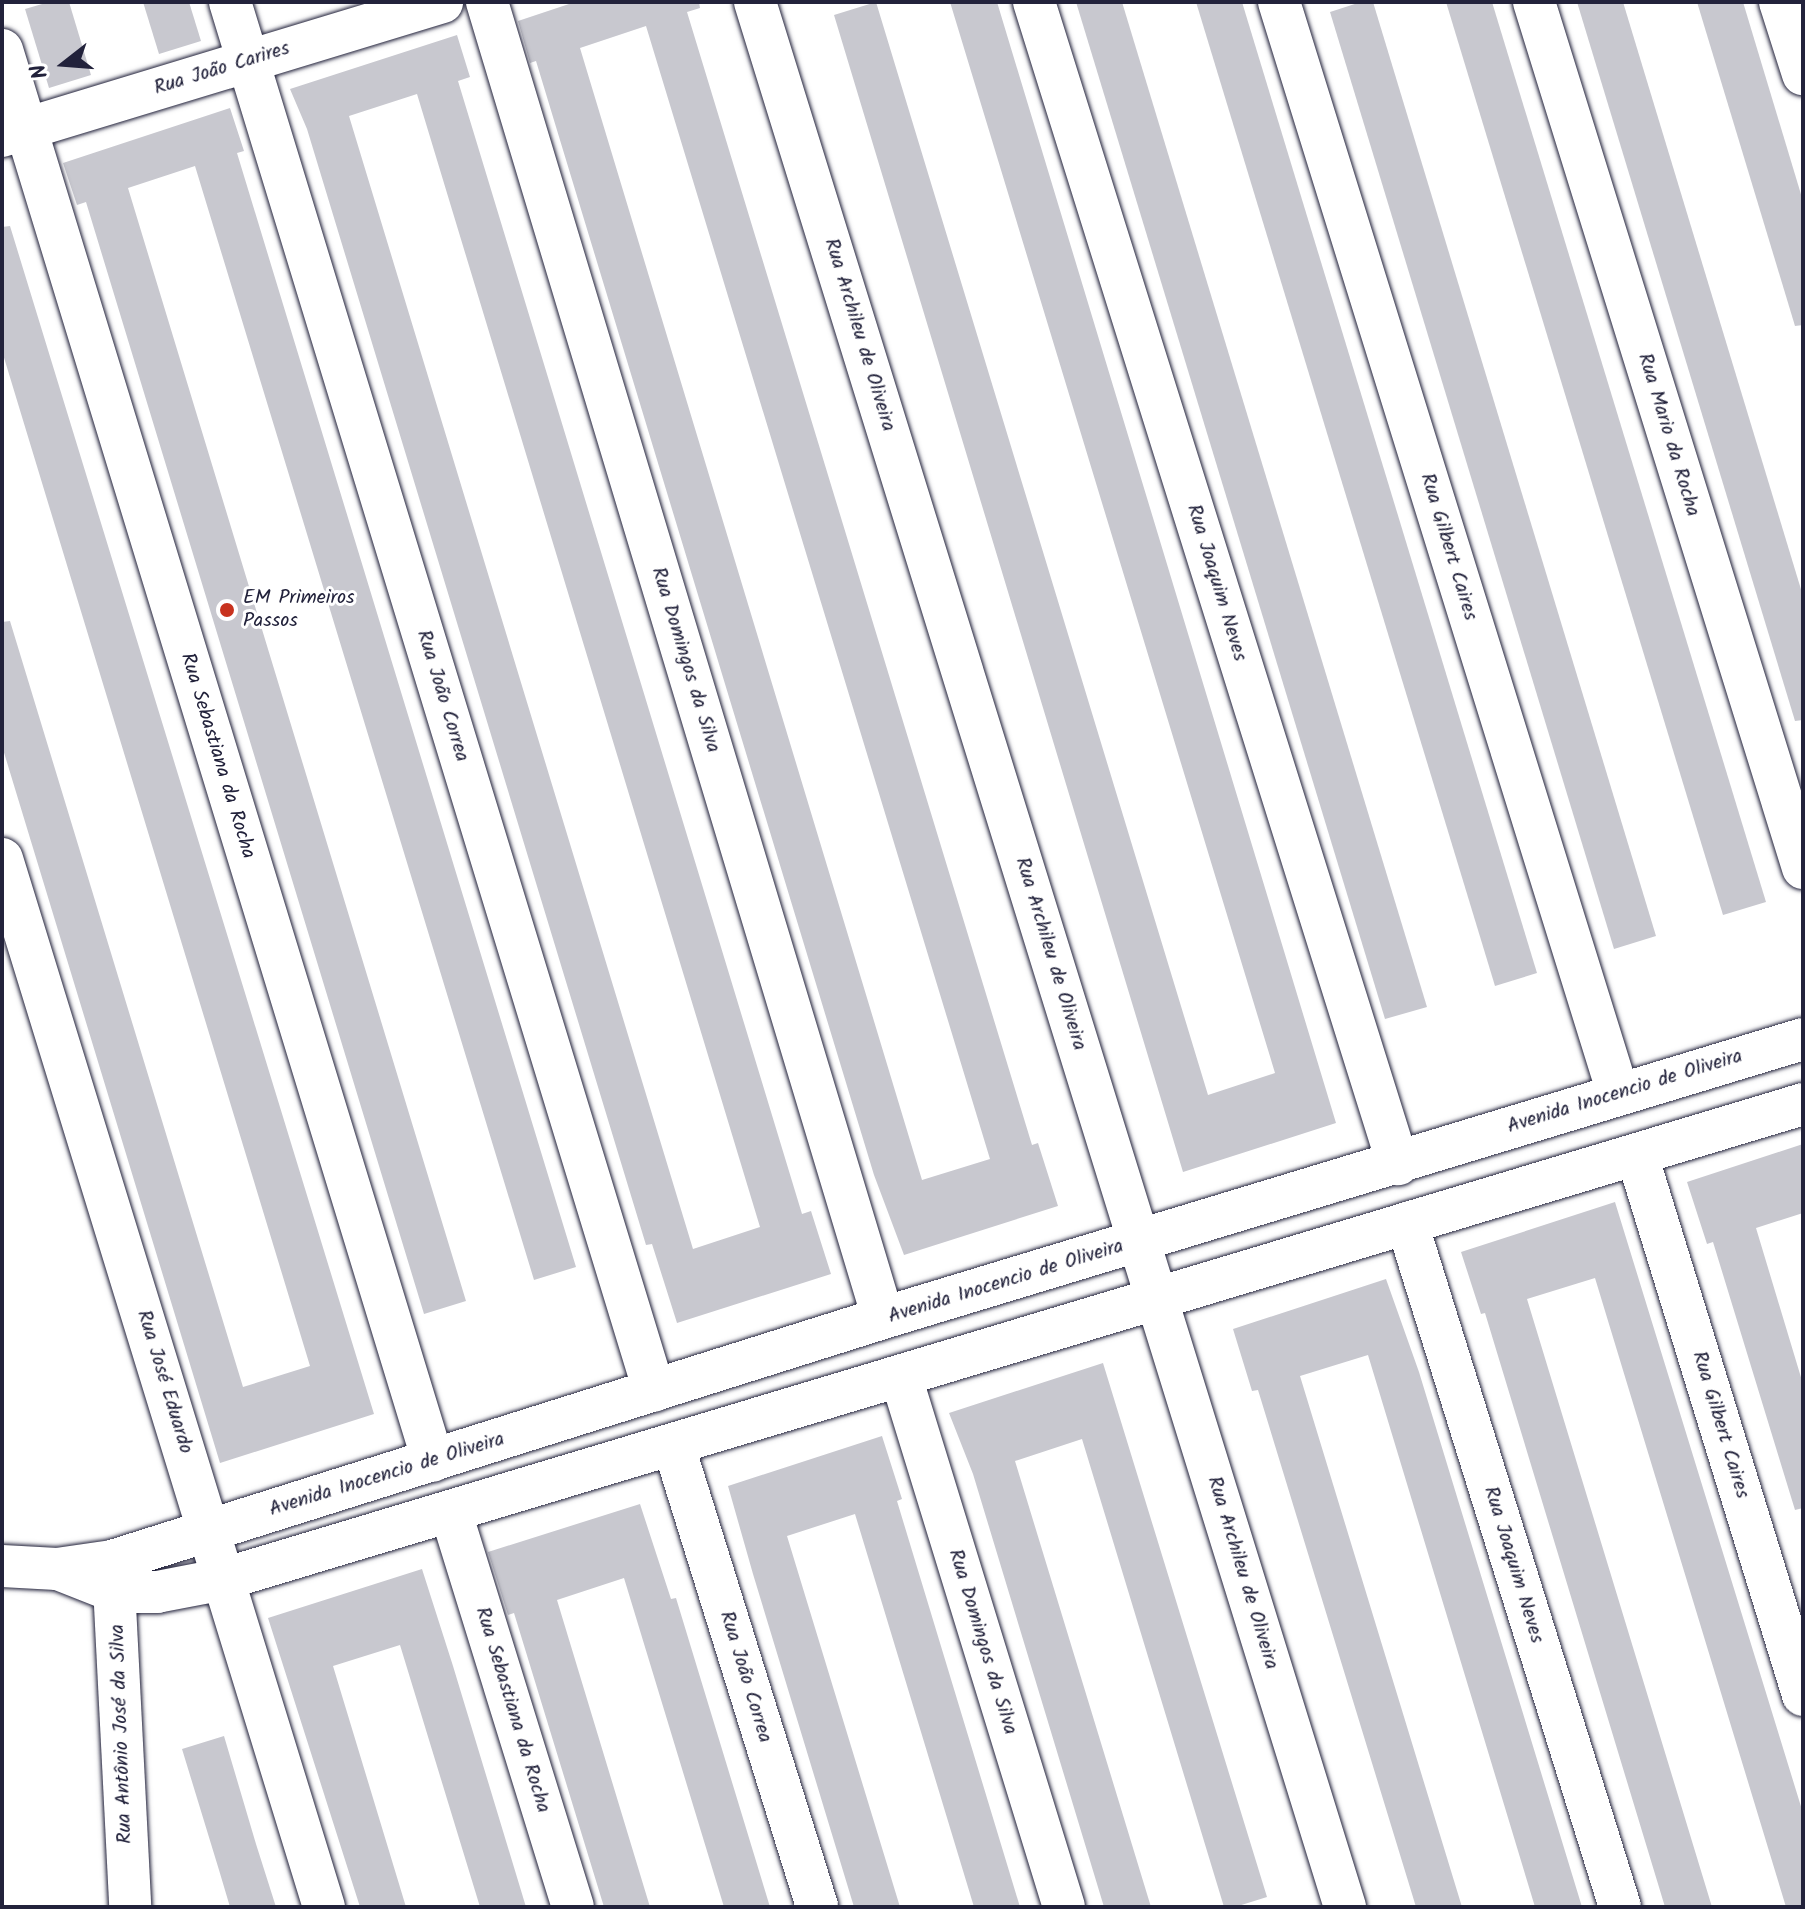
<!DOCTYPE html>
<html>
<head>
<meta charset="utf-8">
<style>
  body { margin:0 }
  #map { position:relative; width:1805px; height:1909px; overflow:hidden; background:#fff; font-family:Kalam,sans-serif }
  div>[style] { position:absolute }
  .building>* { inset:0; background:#c8c8cf }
  .roads { filter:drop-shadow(0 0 2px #22223b) drop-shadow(0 0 2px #22223b) }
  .minor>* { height:42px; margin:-21px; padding:0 21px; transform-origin:21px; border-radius:21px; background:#fff }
  .dots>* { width:22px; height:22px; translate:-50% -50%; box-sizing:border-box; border:4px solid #fff; border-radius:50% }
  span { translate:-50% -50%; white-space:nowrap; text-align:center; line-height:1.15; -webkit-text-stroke:6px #fff; paint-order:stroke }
  .street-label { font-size:20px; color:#22223b }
  .poi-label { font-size:20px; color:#22223b }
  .left { translate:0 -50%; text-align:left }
  .frame { position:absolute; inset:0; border:4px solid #22223b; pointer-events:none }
  .north { position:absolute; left:24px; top:24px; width:80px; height:80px; -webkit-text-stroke:6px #fff; paint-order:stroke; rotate:253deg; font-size:22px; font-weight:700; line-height:32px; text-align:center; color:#22223b }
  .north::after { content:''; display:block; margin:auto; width:28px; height:36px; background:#22223b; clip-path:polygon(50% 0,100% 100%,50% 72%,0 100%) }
</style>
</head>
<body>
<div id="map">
  <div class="building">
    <div style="clip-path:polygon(49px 2px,69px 2px,91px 75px,49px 88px,25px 9px)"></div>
    <div style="clip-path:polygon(143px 2px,189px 2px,201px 41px,159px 54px)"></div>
    <div style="clip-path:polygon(evenodd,575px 2px,699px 2px,700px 8px,687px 12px,1032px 1145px,1038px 1143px,1058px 1206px,904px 1255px,874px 1175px,536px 61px,530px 63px,518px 21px,575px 2px,646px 26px,990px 1159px,922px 1180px,580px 48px,646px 26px)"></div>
    <div style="clip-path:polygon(876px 2px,1208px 1095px,1275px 1073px,950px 2px,997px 2px,1336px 1123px,1183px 1172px,834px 15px)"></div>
    <div style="clip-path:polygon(1076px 2px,1122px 2px,1427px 1007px,1385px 1019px)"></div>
    <div style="clip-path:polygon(1196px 2px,1242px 2px,1537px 973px,1495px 986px)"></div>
    <div style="clip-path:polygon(1361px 2px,1373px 2px,1656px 936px,1614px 949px,1330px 12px)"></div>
    <div style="clip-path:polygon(1446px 2px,1492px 2px,1766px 902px,1723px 915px)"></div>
    <div style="clip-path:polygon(1577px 2px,1623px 2px,1803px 596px,1803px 720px,1795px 721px)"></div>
    <div style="clip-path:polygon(1697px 2px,1743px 2px,1803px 201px,1803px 325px,1795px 326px)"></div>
    <div style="clip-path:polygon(evenodd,457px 35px,470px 77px,458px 81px,482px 160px,802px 1214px,811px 1211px,831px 1274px,677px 1323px,652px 1244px,646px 1245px,307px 129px,290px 89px,457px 35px,417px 94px,760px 1227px,693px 1249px,349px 116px,417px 94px)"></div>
    <div style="clip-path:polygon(230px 108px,244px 151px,237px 153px,576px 1267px,534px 1280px,195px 166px,128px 188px,466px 1301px,424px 1314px,86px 202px,77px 205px,63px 163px)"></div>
    <div style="clip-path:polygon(10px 226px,374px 1414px,220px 1463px,2px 746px,2px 622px,10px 621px,243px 1387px,310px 1366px,2px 351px,2px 227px)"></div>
    <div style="clip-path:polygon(1803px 1144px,1803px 1213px,1756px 1228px,1803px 1384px,1803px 1508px,1795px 1510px,1713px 1242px,1707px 1244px,1687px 1182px)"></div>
    <div style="clip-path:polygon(1615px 1202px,1803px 1813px,1803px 1907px,1786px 1907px,1595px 1278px,1527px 1299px,1712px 1907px,1665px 1907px,1485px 1313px,1481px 1314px,1461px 1252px)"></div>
    <div style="clip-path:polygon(1386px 1279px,1419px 1372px,1582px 1907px,1535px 1907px,1368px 1355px,1300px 1376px,1462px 1907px,1416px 1907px,1258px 1390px,1252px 1391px,1233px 1329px)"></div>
    <div style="clip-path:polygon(1103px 1363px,1267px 1897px,1235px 1907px,1224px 1907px,1082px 1439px,1015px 1461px,1151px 1907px,1104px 1907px,973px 1474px,949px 1413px)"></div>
    <div style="clip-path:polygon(882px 1436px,902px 1499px,897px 1501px,1020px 1907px,974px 1907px,855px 1514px,787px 1536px,900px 1907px,854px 1907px,753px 1574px,728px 1486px)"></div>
    <div style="clip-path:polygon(640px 1504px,671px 1599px,676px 1598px,770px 1907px,724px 1907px,624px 1578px,557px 1600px,650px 1907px,604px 1907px,514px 1613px,508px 1615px,488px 1552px)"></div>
    <div style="clip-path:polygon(422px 1569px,453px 1666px,526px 1907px,480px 1907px,400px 1645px,333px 1666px,406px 1907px,360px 1907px,268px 1618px)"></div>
    <div style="clip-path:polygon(224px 1736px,256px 1844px,276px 1907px,230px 1907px,219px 1870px,182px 1749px)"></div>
  </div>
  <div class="roads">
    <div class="minor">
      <div style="left:230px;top:2px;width:1452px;rotate:73.02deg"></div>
      <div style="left:487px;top:2px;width:1374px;rotate:73.25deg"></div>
      <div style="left:755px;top:2px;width:1994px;rotate:72.79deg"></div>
      <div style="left:1034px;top:2px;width:1218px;rotate:72.61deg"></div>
      <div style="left:1279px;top:2px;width:1142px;rotate:72.74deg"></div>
      <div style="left:1534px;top:2px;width:907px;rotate:72.74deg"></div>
      <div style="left:1780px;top:2px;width:76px;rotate:72.3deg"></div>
      <div style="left:2px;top:50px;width:1475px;rotate:73.01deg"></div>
      <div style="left:2px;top:136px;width:460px;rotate:-16.9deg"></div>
      <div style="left:2px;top:859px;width:1096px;rotate:72.92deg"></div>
      <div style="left:1637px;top:1155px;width:565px;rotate:72.91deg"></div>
      <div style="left:1407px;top:1223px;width:716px;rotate:72.7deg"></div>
      <div style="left:901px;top:1377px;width:554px;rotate:72.9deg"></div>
      <div style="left:674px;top:1447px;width:482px;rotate:72.7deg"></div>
      <div style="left:451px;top:1513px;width:412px;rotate:72.8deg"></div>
      <div style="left:2px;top:1566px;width:55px;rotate:3.1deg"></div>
      <div style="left:57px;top:1569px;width:56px;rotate:-8.3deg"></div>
      <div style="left:112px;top:1561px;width:808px;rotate:-17.49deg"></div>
      <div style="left:883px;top:1318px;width:961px;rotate:-16.87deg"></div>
      <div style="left:113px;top:1566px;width:341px;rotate:87.1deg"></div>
      <div style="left:58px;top:1569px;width:62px;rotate:21.6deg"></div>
      <div style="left:116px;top:1592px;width:41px"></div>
      <div style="left:157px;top:1592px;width:68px;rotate:-11deg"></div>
      <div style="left:224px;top:1579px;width:1649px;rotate:-16.74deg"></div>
    </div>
  </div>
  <div class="dots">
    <div style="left:227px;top:610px;background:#c8321e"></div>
  </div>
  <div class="street-label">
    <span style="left:222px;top:69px;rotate:-17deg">Rua João Carires</span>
    <span style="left:859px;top:335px;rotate:73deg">Rua Archileu de Oliveira</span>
    <span style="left:1668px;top:435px;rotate:73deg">Rua Mario da Rocha</span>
    <span style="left:1448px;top:547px;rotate:73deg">Rua Gilbert Caires</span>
    <span style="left:1216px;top:583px;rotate:73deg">Rua Joaquim Neves</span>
    <span style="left:685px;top:660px;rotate:73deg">Rua Domingos da Silva</span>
    <span style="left:442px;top:696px;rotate:73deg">Rua João Correa</span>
    <span style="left:217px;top:756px;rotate:73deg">Rua Sebastiana da Rocha</span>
    <span style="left:1050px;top:954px;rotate:73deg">Rua Archileu de Oliveira</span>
    <span style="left:1625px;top:1092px;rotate:-17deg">Avenida Inocencio de Oliveira</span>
    <span style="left:1006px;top:1282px;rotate:-17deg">Avenida Inocencio de Oliveira</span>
    <span style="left:164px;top:1382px;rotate:73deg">Rua José Eduardo</span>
    <span style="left:1720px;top:1425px;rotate:73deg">Rua Gilbert Caires</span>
    <span style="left:387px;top:1475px;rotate:-17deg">Avenida Inocencio de Oliveira</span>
    <span style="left:1513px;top:1565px;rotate:73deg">Rua Joaquim Neves</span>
    <span style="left:1242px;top:1573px;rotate:73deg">Rua Archileu de Oliveira</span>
    <span style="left:982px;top:1642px;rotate:73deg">Rua Domingos da Silva</span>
    <span style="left:745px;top:1677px;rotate:73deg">Rua João Correa</span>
    <span style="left:512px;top:1710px;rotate:73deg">Rua Sebastiana da Rocha</span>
    <span style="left:122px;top:1734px;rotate:-92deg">Rua Antônio José da Silva</span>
  </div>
  <div class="poi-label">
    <span class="left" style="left:243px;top:610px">EM Primeiros<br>Passos</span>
  </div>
  <div class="frame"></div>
  <div class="north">N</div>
</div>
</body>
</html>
